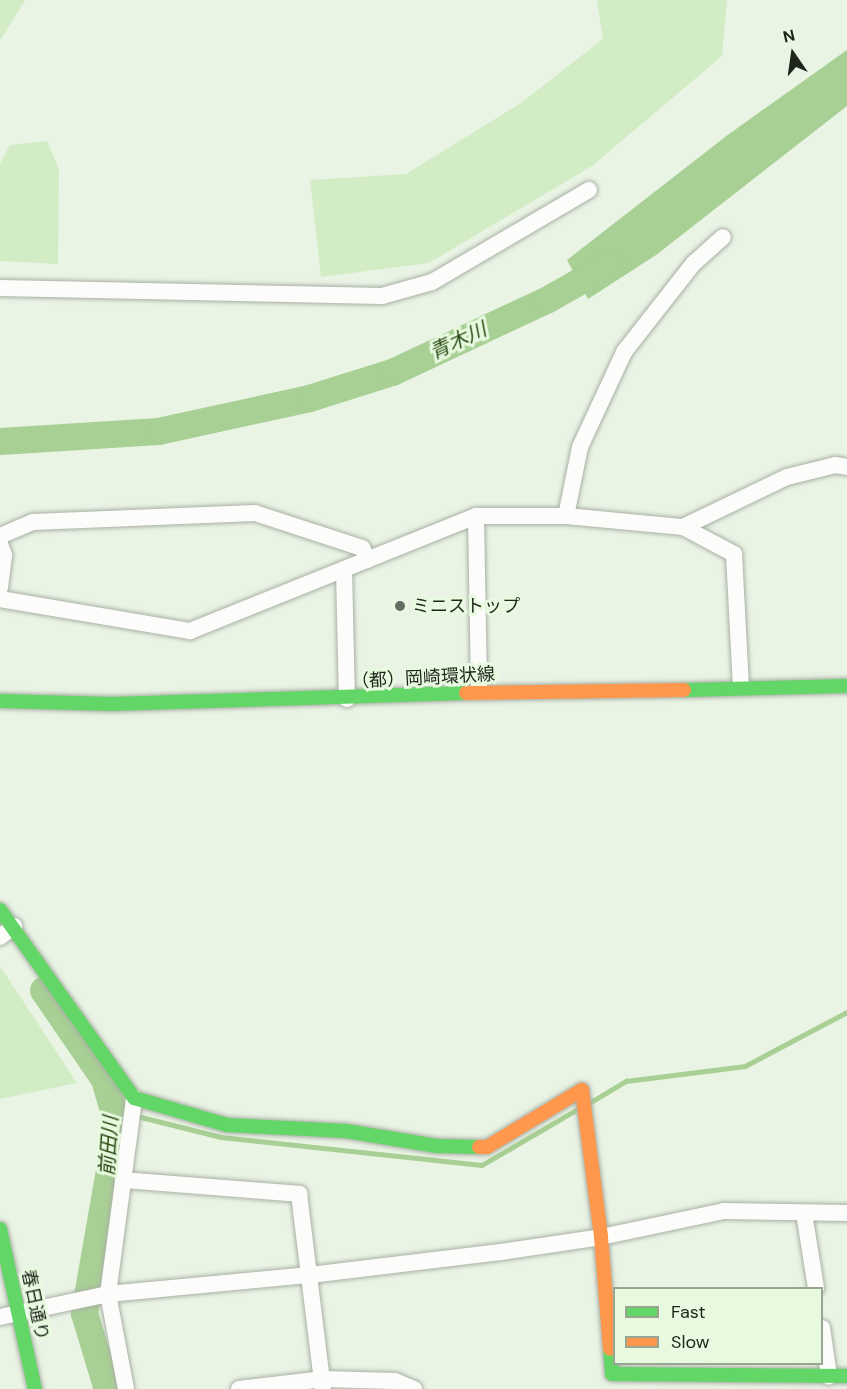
<!DOCTYPE html>
<html>
<head>
<meta charset="utf-8">
<style>
  body { margin:0 }
  #map { position:relative; width:847px; height:1389px; overflow:hidden; background:#eaf4e5; font-family:"DM Sans","Noto Sans JP",sans-serif }
  div>[style] { position:absolute }
  .green>* { inset:0; background:#d2ecc5 }
  .water>* { inset:0; background:#a8cf94 }
  .stream>* { height:4.5px; margin:-2.25px; padding:0 2.25px; transform-origin:2.25px; border-radius:2.25px; background:#a8cf94 }
  .river>* { height:27px; margin:-13.5px; padding:0 13.5px; transform-origin:13.5px; border-radius:13.5px; background:#a8cf94 }
  .roads { filter:drop-shadow(0 0 2px #a9b0a5) drop-shadow(0 0 2px #a9b0a5) }
  .street>* { height:16px; margin:-8px; padding:0 8px; transform-origin:8px; border-radius:8px; background:#fcfdfb }
  .fast>* { height:14px; margin:-7px; padding:0 7px; transform-origin:7px; border-radius:7px; background:#63d668 }
  .slow>* { height:14px; margin:-7px; padding:0 7px; transform-origin:7px; border-radius:7px; background:#ff974d }
  .dots>* { width:16px; height:16px; translate:-50% -50%; box-sizing:border-box; border:3px solid #e7fadf; border-radius:50% }
  span { translate:-50% -50%; white-space:nowrap; text-align:center; line-height:1.15; -webkit-text-stroke:6px #e7fadf; paint-order:stroke }
  .poi-label { font-size:18px; color:#1e251b }
  .left { translate:0 -50%; text-align:left }
  .street-label { font-size:18px; color:#1e251b }
  .water-label { font-size:20px; color:#264711; font-style:italic }
  .legend { position:absolute; left:613px; top:1287px; width:210px; height:78px; box-sizing:border-box; background:#e7fadf; border:2px solid #97a591; margin:0; padding:8px 10px; list-style:none; font-size:18px; color:#1e251b }
  .legend li { display:flex; align-items:center; gap:12px; height:30px }
  .legend b { width:30px; border:2px solid #97a591 }
  .north { position:absolute; left:763px; top:24px; width:60px; height:60px; -webkit-text-stroke:4px #e7fadf; paint-order:stroke; rotate:347deg; font-size:16px; font-weight:700; line-height:24px; text-align:center; color:#1e251b }
  .north::after { content:''; display:block; margin:auto; width:21px; height:27px; background:#1e251b; clip-path:polygon(50% 0,100% 100%,50% 72%,0 100%) }
</style>
</head>
<body>
<div id="map">
  <div class="green">
    <div style="clip-path:polygon(0 0,25px 0,1px 39px,0 39px)"></div>
    <div style="clip-path:polygon(597px 0,727px 0,722px 56px,592px 166px,429px 263px,321px 277px,310px 180px,406px 174px,521px 103px,603px 39px)"></div>
    <div style="clip-path:polygon(47px 141px,59px 169px,58px 264px,0 261px,0 164px,10px 145px)"></div>
    <div style="clip-path:polygon(0 966px,77px 1083px,0 1099px)"></div>
  </div>
  <div class="water">
    <div style="clip-path:polygon(847px 50px,847px 106px,656px 255px,588px 299px,567px 260px,729px 134px)"></div>
  </div>
  <div class="stream">
    <div style="left:591px;top:1102px;width:41px;rotate:-31deg"></div>
    <div style="left:626px;top:1081px;width:120px;rotate:-7.2deg"></div>
    <div style="left:745px;top:1066px;width:115px;rotate:-27.9deg"></div>
    <div style="left:113px;top:1110px;width:111px;rotate:14deg"></div>
    <div style="left:221px;top:1137px;width:262px;rotate:6.1deg"></div>
    <div style="left:482px;top:1165px;width:111px;rotate:-30.3deg"></div>
  </div>
  <div class="river">
    <div style="left:0;top:441px;width:158px;rotate:-3.6deg"></div>
    <div style="left:158px;top:431px;width:155px;rotate:-12.3deg"></div>
    <div style="left:309px;top:398px;width:87px;rotate:-17.4deg"></div>
    <div style="left:392px;top:372px;width:170px;rotate:-25.1deg"></div>
    <div style="left:546px;top:300px;width:75px;rotate:-29.6deg"></div>
    <div style="left:43px;top:990px;width:108px;rotate:55.6deg"></div>
    <div style="left:104px;top:1079px;width:32px;rotate:74deg"></div>
    <div style="left:113px;top:1110px;width:37px;rotate:90deg"></div>
    <div style="left:113px;top:1147px;width:169px;rotate:99.9deg"></div>
    <div style="left:84px;top:1313px;width:79px;rotate:73.2deg"></div>
  </div>
  <div class="roads">
    <div class="street">
      <div style="left:0;top:288px;width:382px;rotate:1.2deg"></div>
      <div style="left:382px;top:296px;width:52px;rotate:-15.6deg"></div>
      <div style="left:432px;top:282px;width:182px;rotate:-30.4deg"></div>
      <div style="left:476px;top:516px;width:176px;rotate:89deg"></div>
      <div style="left:566px;top:516px;width:70px;rotate:-78.5deg"></div>
      <div style="left:580px;top:447px;width:105px;rotate:-65.1deg"></div>
      <div style="left:624px;top:352px;width:112px;rotate:-51.9deg"></div>
      <div style="left:693px;top:264px;width:40px;rotate:-42deg"></div>
      <div style="left:683px;top:527px;width:58px;rotate:27.9deg"></div>
      <div style="left:734px;top:554px;width:133px;rotate:87deg"></div>
      <div style="left:0;top:536px;width:36px;rotate:-23deg"></div>
      <div style="left:33px;top:522px;width:222px;rotate:-2.3deg"></div>
      <div style="left:255px;top:513px;width:113px;rotate:18.1deg"></div>
      <div style="left:362px;top:548px;width:13px;rotate:63deg"></div>
      <div style="left:0;top:544px;width:12px;rotate:70deg"></div>
      <div style="left:4px;top:555px;width:33px;rotate:97deg"></div>
      <div style="left:344px;top:570px;width:129px;rotate:88.7deg"></div>
      <div style="left:0;top:599px;width:193px;rotate:9.6deg"></div>
      <div style="left:190px;top:631px;width:308px;rotate:-21.9deg"></div>
      <div style="left:476px;top:516px;width:90px"></div>
      <div style="left:566px;top:516px;width:118px;rotate:5.4deg"></div>
      <div style="left:683px;top:527px;width:115px;rotate:-25.7deg"></div>
      <div style="left:787px;top:477px;width:49px;rotate:-14deg"></div>
      <div style="left:835px;top:465px;width:12px;rotate:9deg"></div>
      <div style="left:0;top:937px;width:18px;rotate:-38deg"></div>
      <div style="left:123px;top:1180px;width:177px;rotate:4.5deg"></div>
      <div style="left:299px;top:1194px;width:196px;rotate:83deg"></div>
      <div style="left:804px;top:1213px;width:76px;rotate:80.9deg"></div>
      <div style="left:0;top:1317px;width:110px;rotate:-12deg"></div>
      <div style="left:108px;top:1294px;width:203px;rotate:-5.4deg"></div>
      <div style="left:310px;top:1275px;width:192px;rotate:-6.9deg"></div>
      <div style="left:501px;top:1252px;width:101px;rotate:-8.5deg"></div>
      <div style="left:601px;top:1237px;width:126px;rotate:-11.9deg"></div>
      <div style="left:724px;top:1211px;width:123px;rotate:0.9deg"></div>
      <div style="left:822px;top:1328px;width:49px;rotate:81.7deg"></div>
      <div style="left:126px;top:1389px;width:97px;rotate:-100.7deg"></div>
      <div style="left:108px;top:1294px;width:198px;rotate:-82.4deg"></div>
      <div style="left:239px;top:1389px;width:85px;rotate:-6.8deg"></div>
      <div style="left:323px;top:1379px;width:72px;rotate:1.6deg"></div>
      <div style="left:395px;top:1381px;width:21px;rotate:23deg"></div>
    </div>
    <div class="fast">
      <div style="left:684px;top:690px;width:163px;rotate:-1.4deg"></div>
      <div style="left:0;top:701px;width:112px;rotate:1.5deg"></div>
      <div style="left:112px;top:704px;width:354px;rotate:-1.8deg"></div>
      <div style="left:0;top:910px;width:231px;rotate:54.5deg"></div>
      <div style="left:134px;top:1098px;width:97px;rotate:16.2deg"></div>
      <div style="left:227px;top:1125px;width:119px;rotate:2.9deg"></div>
      <div style="left:346px;top:1131px;width:92px;rotate:9.4deg"></div>
      <div style="left:437px;top:1146px;width:42px;rotate:1.4deg"></div>
      <div style="left:0;top:1229px;width:164px;rotate:77.7deg"></div>
      <div style="left:610px;top:1349px;width:25px;rotate:85deg"></div>
      <div style="left:612px;top:1374px;width:235px;rotate:0.5deg"></div>
    </div>
    <div class="slow">
      <div style="left:466px;top:693px;width:218px;rotate:-0.8deg"></div>
      <div style="left:479px;top:1147px;width:8px"></div>
      <div style="left:487px;top:1147px;width:111px;rotate:-31deg"></div>
      <div style="left:582px;top:1090px;width:148px;rotate:82.6deg"></div>
      <div style="left:601px;top:1237px;width:112px;rotate:85.4deg"></div>
    </div>
  </div>
  <div class="dots">
    <div style="left:400px;top:606px;background:#656d62"></div>
  </div>
  <div class="poi-label">
    <span class="left" style="left:412px;top:606px">ミニストップ</span>
  </div>
  <div class="street-label">
    <span style="left:423px;top:678px;rotate:-3deg">（都）岡崎環状線</span>
    <span style="left:35px;top:1305px;rotate:78deg">春日通り</span>
  </div>
  <div class="water-label">
    <span style="left:458px;top:341px;rotate:-25deg">青木川</span>
    <span style="left:109px;top:1146px;rotate:-86deg">前田川</span>
  </div>
  <ul class="legend">
  <li><b style="height:8px;background:#63d668"></b>Fast</li>
  <li><b style="height:8px;background:#ff974d"></b>Slow</li>
  </ul>
  <div class="north">N</div>
</div>
</body>
</html>
